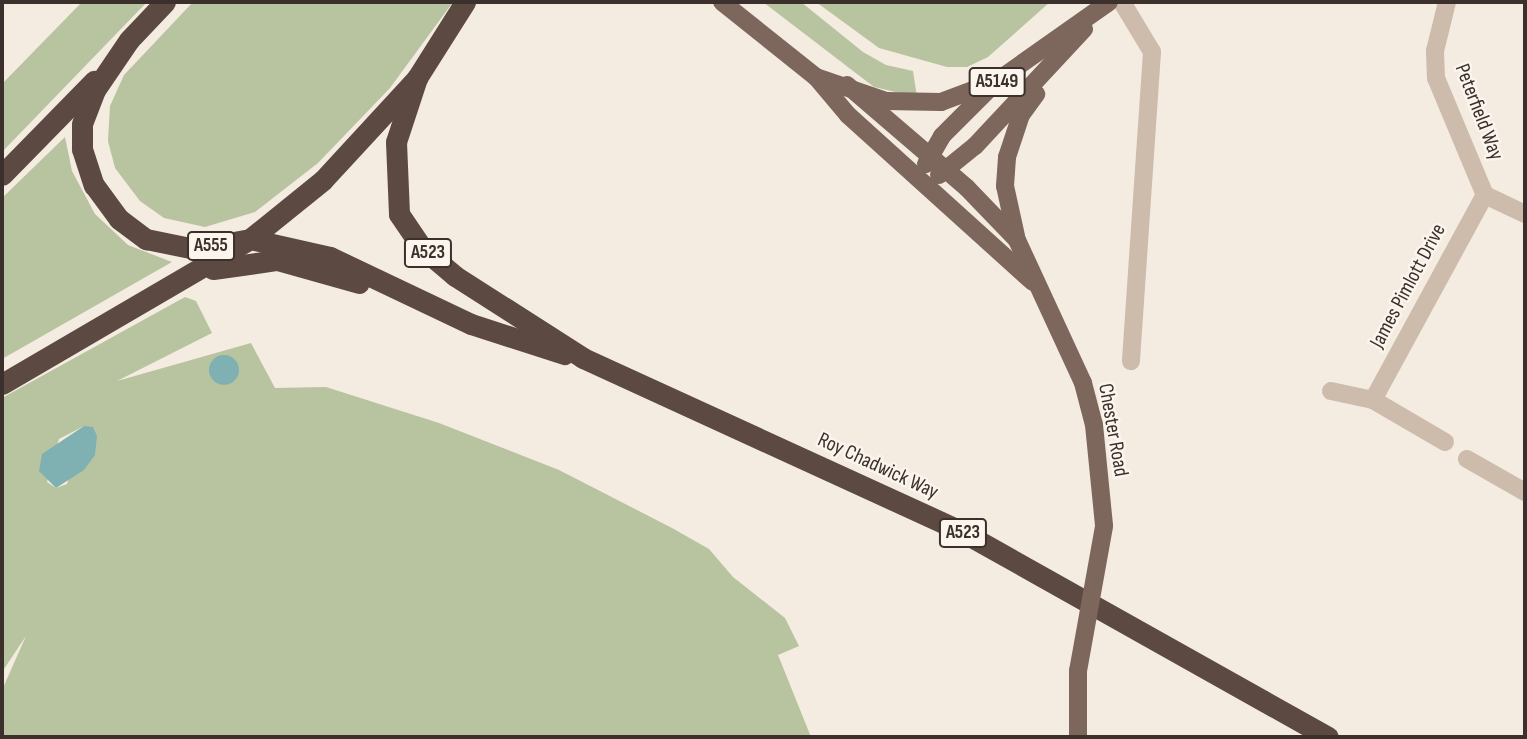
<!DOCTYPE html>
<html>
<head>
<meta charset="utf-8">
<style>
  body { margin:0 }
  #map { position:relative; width:1527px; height:739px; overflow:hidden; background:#f4ebe1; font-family:"Sofia Sans Condensed",sans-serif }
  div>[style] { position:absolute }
  .green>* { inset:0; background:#b8c4a0 }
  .water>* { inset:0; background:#7fb0b2 }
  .round { border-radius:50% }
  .minor>* { height:18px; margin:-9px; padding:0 9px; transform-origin:9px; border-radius:9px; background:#cdbbac }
  .major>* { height:18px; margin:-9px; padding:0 9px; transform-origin:9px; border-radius:9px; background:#7d675c }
  .highway>* { height:21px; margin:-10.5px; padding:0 10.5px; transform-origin:10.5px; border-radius:10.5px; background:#5c4a42 }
  .major-bridge>* { height:18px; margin:-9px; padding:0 9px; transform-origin:9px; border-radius:9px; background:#7d675c }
  span { translate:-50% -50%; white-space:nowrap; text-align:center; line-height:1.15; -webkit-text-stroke:5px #fbf5ee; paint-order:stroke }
  .shield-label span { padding:2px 5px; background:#fbf5ee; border:2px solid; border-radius:5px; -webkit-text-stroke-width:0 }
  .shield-label { font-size:19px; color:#3b302b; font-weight:700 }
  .street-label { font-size:21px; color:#3b302b }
  .frame { position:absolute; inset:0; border:4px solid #3b302b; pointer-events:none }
</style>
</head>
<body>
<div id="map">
  <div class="green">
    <div style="clip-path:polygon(82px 2px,147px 2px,2px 152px,2px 84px)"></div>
    <div style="clip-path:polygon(193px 2px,453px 2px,390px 88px,318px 163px,255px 212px,205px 227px,164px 218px,140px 201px,115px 168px,108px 141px,110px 106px,124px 75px)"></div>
    <div style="clip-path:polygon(763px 2px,801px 2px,863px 52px,886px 65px,913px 71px,917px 97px,874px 87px)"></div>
    <div style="clip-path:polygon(816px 2px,1050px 2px,988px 57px,967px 67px,947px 67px,879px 48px)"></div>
    <div style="clip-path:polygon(65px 137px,72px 171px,95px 214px,128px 245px,172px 262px,2px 359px,2px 198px)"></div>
    <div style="clip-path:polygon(evenodd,185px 297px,196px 301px,212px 333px,117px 381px,251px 343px,275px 388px,326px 387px,439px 423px,559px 470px,672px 528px,709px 549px,733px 577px,785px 618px,799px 646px,778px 655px,811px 737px,2px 737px,2px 690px,26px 636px,2px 672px,2px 398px,185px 297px,84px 426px,67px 484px,56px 488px,47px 482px,59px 439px,84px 426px)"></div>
  </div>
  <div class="water">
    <div class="round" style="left:209px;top:355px;width:30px;height:30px"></div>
    <div style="clip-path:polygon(84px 426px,93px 427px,97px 436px,95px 455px,84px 470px,56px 488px,39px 471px,42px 454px)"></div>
  </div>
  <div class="minor">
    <div style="left:1122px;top:2px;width:58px;rotate:59deg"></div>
    <div style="left:1152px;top:52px;width:310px;rotate:93.9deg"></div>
    <div style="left:1447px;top:2px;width:50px;rotate:103.8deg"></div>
    <div style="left:1435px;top:51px;width:27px;rotate:88deg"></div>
    <div style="left:1436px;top:78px;width:127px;rotate:67.3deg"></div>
    <div style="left:1485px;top:195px;width:44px;rotate:25.4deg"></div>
    <div style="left:1331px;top:391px;width:43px;rotate:12.1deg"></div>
    <div style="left:1445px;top:442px;width:83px;rotate:-149.7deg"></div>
    <div style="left:1373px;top:400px;width:234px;rotate:-61.4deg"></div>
    <div style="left:1467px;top:459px;width:67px;rotate:29.6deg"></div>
  </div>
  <div class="major">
    <div style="left:722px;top:2px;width:120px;rotate:38.6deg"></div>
    <div style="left:816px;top:77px;width:74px;rotate:18.9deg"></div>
    <div style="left:886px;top:101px;width:55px;rotate:1deg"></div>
    <div style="left:941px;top:102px;width:60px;rotate:-20.6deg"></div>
    <div style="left:816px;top:77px;width:50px;rotate:49.9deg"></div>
    <div style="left:848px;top:115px;width:249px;rotate:42.1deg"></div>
    <div style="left:847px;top:85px;width:158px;rotate:40.6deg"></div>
    <div style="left:967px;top:188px;width:72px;rotate:46.1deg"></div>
    <div style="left:1017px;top:240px;width:157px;rotate:65.2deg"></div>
    <div style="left:1083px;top:383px;width:43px;rotate:75.3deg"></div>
    <div style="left:1094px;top:425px;width:101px;rotate:84.3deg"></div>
    <div style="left:926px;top:164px;width:32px;rotate:-60deg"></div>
    <div style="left:942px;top:136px;width:78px;rotate:-45deg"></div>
    <div style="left:997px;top:81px;width:137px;rotate:-35.2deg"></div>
    <div style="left:939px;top:175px;width:46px;rotate:-38.9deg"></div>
    <div style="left:975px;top:146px;width:160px;rotate:-47deg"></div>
    <div style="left:1016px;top:236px;width:51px;rotate:-102.4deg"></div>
    <div style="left:1005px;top:186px;width:29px;rotate:-86deg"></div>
    <div style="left:1007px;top:157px;width:44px;rotate:-71.6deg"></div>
    <div style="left:1021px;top:115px;width:26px;rotate:-54deg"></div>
    <div style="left:1078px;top:737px;width:66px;rotate:-90deg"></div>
  </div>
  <div class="highway">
    <div style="left:165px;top:2px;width:52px;rotate:133.5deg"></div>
    <div style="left:129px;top:40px;width:60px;rotate:124.2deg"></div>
    <div style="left:95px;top:90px;width:36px;rotate:111deg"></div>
    <div style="left:82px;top:124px;width:25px;rotate:90deg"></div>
    <div style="left:82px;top:149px;width:38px;rotate:72deg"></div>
    <div style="left:94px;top:185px;width:42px;rotate:53.7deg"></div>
    <div style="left:119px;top:219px;width:34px;rotate:37deg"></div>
    <div style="left:146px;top:239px;width:50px;rotate:11.5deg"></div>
    <div style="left:195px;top:249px;width:56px;rotate:-10.3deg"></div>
    <div style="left:250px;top:239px;width:94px;rotate:-38.9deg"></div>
    <div style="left:323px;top:180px;width:139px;rotate:-47.3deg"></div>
    <div style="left:417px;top:78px;width:90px;rotate:-57.7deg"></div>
    <div style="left:417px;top:78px;width:67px;rotate:108.2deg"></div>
    <div style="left:396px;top:142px;width:72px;rotate:87.6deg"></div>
    <div style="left:399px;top:214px;width:41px;rotate:55.9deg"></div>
    <div style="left:422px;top:248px;width:43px;rotate:40.3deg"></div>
    <div style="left:455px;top:276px;width:152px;rotate:32.6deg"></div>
    <div style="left:583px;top:358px;width:413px;rotate:24.6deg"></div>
    <div style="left:959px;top:530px;width:423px;rotate:29.3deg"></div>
    <div style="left:2px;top:175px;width:132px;rotate:-45.6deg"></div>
    <div style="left:213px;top:269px;width:65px;rotate:-8deg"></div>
    <div style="left:277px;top:260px;width:85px;rotate:15.7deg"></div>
    <div style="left:2px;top:384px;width:287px;rotate:-30.3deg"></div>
    <div style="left:250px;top:239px;width:82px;rotate:12.7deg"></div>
    <div style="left:330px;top:257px;width:156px;rotate:25.4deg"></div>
    <div style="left:471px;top:324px;width:98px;rotate:17.9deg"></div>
  </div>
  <div class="major-bridge">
    <div style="left:1078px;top:671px;width:147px;rotate:-79.8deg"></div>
  </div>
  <div class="shield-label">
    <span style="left:997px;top:82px">A5149</span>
    <span style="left:211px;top:246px">A555</span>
    <span style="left:428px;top:253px">A523</span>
    <span style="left:963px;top:533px">A523</span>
  </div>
  <div class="street-label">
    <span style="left:1479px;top:112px;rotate:69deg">Peterfield Way</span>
    <span style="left:1408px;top:286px;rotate:-62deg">James Pimlott Drive</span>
    <span style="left:1113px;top:430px;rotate:80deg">Chester Road</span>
    <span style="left:878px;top:466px;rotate:25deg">Roy Chadwick Way</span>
  </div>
  <div class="frame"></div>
</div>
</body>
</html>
